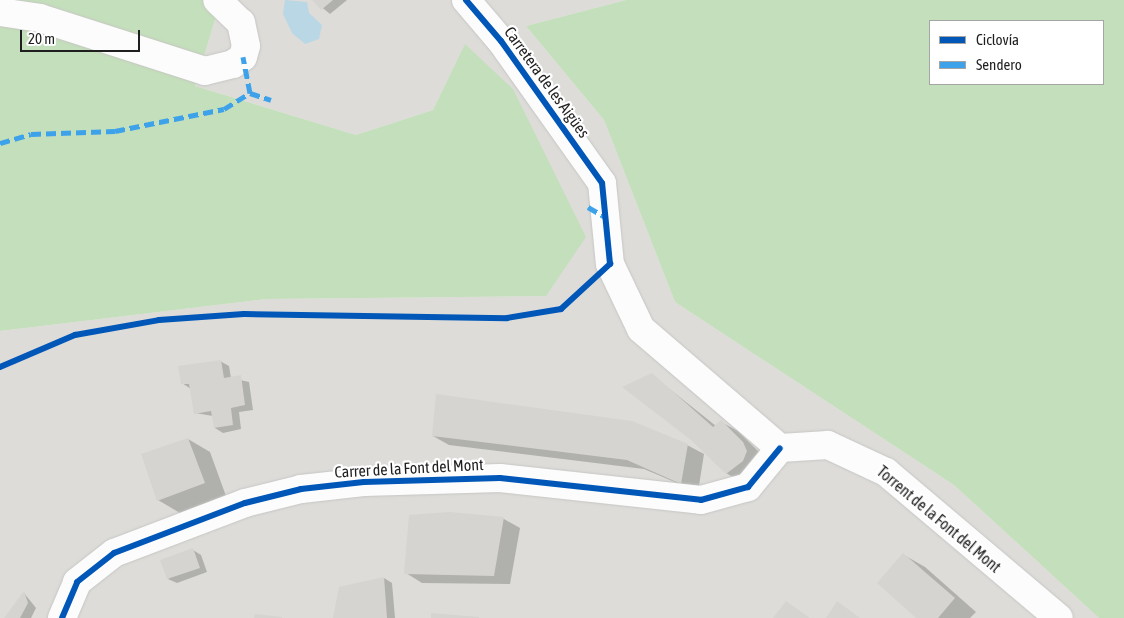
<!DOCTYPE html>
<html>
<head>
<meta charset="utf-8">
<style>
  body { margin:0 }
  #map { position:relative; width:1124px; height:618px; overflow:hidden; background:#eeede8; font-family:"Asap Condensed",sans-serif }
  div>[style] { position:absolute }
  .residential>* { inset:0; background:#dddcd9 }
  .forest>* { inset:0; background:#c4dfbb }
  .water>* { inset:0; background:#b9d7e4 }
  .shadow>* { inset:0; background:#0003 }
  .building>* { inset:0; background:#d6d4d0 }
  .roads { filter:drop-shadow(0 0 1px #c6c6c4) drop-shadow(0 0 1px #c6c6c4) }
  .minor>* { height:28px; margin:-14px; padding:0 14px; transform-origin:14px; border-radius:14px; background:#fcfcfc }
  .quiet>* { height:5px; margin-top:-2.5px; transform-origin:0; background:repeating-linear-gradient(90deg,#3da2ea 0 10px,transparent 0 15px) }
  .cycleway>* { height:6px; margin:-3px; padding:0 3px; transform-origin:3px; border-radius:3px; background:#0057b8 }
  span { translate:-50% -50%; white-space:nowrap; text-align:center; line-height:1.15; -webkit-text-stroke:4.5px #fff; paint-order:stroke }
  .street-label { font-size:16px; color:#1f1f1f }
  .legend { position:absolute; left:929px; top:20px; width:175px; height:65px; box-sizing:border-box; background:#fff; border:1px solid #a5a5a5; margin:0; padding:6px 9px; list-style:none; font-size:15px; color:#1f1f1f }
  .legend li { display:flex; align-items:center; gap:10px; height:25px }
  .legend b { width:25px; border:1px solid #a5a5a5 }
  .scale { position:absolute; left:20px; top:30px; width:120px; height:22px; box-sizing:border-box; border:2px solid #1f1f1f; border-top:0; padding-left:6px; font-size:15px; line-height:18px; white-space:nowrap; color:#1f1f1f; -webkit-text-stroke:4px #fff; paint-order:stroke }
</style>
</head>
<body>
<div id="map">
  <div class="residential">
    <div style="clip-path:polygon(221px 0,626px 0,526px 26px,604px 120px,675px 302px,954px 485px,1099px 618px,0 618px,0 331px,267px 299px,546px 296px,465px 45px,433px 110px,356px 135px,195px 86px)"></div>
  </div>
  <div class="forest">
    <div style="clip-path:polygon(0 0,221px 0,195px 86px,356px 135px,433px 110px,465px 44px,513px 89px,586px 237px,546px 296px,267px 299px,0 331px)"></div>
    <div style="clip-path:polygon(evenodd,626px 0,1124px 0,1124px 618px,1099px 618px,954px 485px,675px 302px,604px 120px,526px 26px,626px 0,930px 21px,1103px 21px,1103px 84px,930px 84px,930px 21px)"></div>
  </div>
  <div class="water">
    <div style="clip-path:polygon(285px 0,307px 2px,309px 13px,322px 25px,319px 39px,305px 44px,292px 33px,283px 14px)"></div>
  </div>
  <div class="shadow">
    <div style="clip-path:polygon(313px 0,347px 0,330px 14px)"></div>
    <div style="clip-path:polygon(220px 361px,229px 366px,231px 378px,249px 382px,253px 410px,239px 412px,241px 429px,223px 433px,215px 428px,213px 416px,195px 413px,191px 389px,182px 383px)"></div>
    <div style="clip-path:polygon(652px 375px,716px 426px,721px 422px,738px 431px,759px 452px,762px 465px,743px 483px,726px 473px)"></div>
    <div style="clip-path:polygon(433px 436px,687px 445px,704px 454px,698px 492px,644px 469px,449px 445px)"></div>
    <div style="clip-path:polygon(188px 439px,210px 452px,226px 496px,180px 513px,158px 500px)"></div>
    <div style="clip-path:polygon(413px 515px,504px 519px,520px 528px,510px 584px,422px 583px,406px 573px)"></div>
    <div style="clip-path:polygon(193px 550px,201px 555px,207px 572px,177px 583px,168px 579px)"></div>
    <div style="clip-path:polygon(904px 555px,925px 567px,976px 612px,970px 618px,919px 618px)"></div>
    <div style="clip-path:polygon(384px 578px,392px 583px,395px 618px,334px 618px)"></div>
    <div style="clip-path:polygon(24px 593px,36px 608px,31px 618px,7px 618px)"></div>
  </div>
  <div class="building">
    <div style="clip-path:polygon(312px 0,333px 0,321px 10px)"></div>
    <div style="clip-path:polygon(221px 360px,224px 378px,241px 375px,245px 405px,231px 408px,233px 425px,214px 428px,211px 411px,194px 414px,189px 384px,181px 384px,178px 366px)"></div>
    <div style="clip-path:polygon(652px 373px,713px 427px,721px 420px,743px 442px,747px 451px,743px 461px,726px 474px,691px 440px,622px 387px)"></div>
    <div style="clip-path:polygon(436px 394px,632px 421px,688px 444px,681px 484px,627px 460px,432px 436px)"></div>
    <div style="clip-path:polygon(188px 438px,205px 483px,157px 501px,141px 454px)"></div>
    <div style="clip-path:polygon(449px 512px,504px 517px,494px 576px,404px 574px,409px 515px)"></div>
    <div style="clip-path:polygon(193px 548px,200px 568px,167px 579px,160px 560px)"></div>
    <div style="clip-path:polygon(903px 553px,955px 598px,938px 618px,916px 618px,877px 583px)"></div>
    <div style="clip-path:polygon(384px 577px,387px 618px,333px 618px,339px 587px)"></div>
    <div style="clip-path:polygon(24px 591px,28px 603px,20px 618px,4px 618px)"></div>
    <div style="clip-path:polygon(786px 601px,810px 618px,773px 618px)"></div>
    <div style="clip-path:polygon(837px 601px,860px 618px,826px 618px)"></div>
    <div style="clip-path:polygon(431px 613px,479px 617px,479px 618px,431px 618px)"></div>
    <div style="clip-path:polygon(255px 614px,282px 617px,282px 618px,254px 618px)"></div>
  </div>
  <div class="roads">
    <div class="minor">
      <div style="left:466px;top:0;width:54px;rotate:49.5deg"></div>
      <div style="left:501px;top:41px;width:174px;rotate:54.6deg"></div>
      <div style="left:602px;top:183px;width:81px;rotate:84.4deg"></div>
      <div style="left:610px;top:264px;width:72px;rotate:64.5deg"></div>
      <div style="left:641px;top:329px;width:183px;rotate:40.6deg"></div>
      <div style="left:780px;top:448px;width:48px;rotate:-3.6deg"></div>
      <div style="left:828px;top:445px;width:64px;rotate:25deg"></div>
      <div style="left:886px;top:472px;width:226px;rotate:40.2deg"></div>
      <div style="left:0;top:12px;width:40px;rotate:8.5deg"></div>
      <div style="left:40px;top:18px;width:173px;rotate:17.8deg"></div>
      <div style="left:205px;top:71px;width:29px;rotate:-14deg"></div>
      <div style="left:233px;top:64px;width:12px;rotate:-35deg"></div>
      <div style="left:243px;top:57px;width:11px;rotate:-75deg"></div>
      <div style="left:246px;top:46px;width:24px;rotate:-102deg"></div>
      <div style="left:241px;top:23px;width:33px;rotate:-136deg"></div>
      <div style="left:62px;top:618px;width:39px;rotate:-67deg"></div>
      <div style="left:77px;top:582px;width:47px;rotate:-38.1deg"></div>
      <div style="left:114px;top:553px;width:140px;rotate:-20.9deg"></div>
      <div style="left:245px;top:503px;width:58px;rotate:-14deg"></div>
      <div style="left:301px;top:489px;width:63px;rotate:-6.3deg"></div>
      <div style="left:364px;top:482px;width:136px;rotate:-1.7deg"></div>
      <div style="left:500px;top:478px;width:202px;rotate:6.2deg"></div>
      <div style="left:701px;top:500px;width:49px;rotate:-15.5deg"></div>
      <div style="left:748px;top:487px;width:50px;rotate:-50.6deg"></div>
    </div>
  </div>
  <div class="quiet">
    <div style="left:250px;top:93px;width:22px;rotate:18deg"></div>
    <div style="left:0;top:143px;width:32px;rotate:-16deg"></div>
    <div style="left:31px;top:134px;width:84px;rotate:-2deg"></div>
    <div style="left:115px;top:131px;width:111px;rotate:-11.4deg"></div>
    <div style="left:224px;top:109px;width:31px;rotate:-32deg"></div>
    <div style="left:250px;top:93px;width:37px;rotate:-101deg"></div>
    <div style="left:588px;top:207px;width:20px;rotate:30deg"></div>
  </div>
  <div class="cycleway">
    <div style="left:0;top:367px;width:82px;rotate:-23.1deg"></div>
    <div style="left:75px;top:335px;width:85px;rotate:-10.1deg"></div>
    <div style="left:159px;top:320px;width:85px;rotate:-4deg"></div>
    <div style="left:244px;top:314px;width:263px;rotate:0.9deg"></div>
    <div style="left:507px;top:318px;width:55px;rotate:-9.5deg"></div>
    <div style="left:561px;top:309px;width:67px;rotate:-42.6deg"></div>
    <div style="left:610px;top:264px;width:81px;rotate:-95.6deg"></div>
    <div style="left:602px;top:183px;width:174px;rotate:-125.4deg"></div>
    <div style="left:501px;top:41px;width:54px;rotate:-130.5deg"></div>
    <div style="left:62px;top:618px;width:39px;rotate:-67deg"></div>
    <div style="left:77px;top:582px;width:47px;rotate:-38.1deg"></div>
    <div style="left:114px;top:553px;width:140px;rotate:-20.9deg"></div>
    <div style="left:245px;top:503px;width:58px;rotate:-14deg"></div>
    <div style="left:301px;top:489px;width:63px;rotate:-6.3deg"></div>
    <div style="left:364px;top:482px;width:136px;rotate:-1.7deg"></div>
    <div style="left:500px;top:478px;width:202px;rotate:6.2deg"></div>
    <div style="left:701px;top:500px;width:49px;rotate:-15.5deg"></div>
    <div style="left:748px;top:487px;width:50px;rotate:-50.6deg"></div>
  </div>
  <div class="street-label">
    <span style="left:547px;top:82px;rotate:54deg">Carretera de les Aigües</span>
    <span style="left:409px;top:468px;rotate:-3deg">Carrer de la Font del Mont</span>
    <span style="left:939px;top:519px;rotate:40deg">Torrent de la Font del Mont</span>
  </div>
  <ul class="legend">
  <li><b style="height:6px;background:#0057b8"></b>Ciclovía</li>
  <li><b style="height:6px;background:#3da2ea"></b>Sendero</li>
  </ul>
  <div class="scale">20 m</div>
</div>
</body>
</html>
